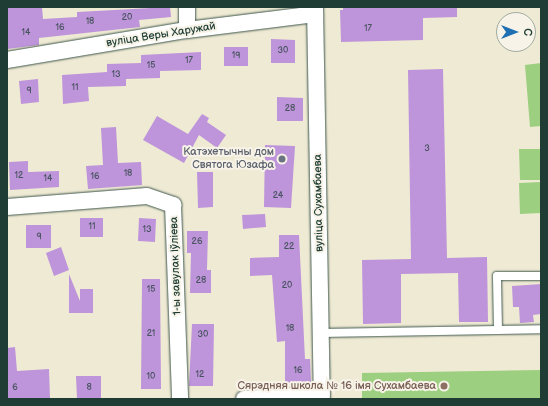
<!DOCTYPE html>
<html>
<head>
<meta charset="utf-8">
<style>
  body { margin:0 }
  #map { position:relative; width:548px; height:406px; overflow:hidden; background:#efead4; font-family:"Balsamiq Sans",sans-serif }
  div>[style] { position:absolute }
  .green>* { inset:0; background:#9ccf7f }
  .building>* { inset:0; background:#be94da }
  .roads { filter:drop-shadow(0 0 1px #3e574c) drop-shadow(0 0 1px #3e574c) }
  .lane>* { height:8px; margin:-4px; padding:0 4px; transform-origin:4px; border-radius:4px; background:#fff }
  .street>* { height:16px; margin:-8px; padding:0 8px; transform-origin:8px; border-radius:8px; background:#fff }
  .dots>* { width:11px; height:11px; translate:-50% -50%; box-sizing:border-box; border:2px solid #f7f3e8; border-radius:50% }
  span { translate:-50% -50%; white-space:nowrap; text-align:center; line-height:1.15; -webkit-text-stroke:4px #f7f3e8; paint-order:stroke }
  .number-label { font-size:9px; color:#47535e }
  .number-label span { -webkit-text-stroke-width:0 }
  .street-label { font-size:11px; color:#1f3d34 }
  .worship-label { font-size:11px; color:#5b616d }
  .right { translate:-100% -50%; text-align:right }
  .education-label { font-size:11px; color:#785e54 }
  .frame { position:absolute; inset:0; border:8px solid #1f3d34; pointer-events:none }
  .north { position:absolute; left:496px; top:12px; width:40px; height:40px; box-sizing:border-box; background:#f7f3e8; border:1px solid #a1aaa0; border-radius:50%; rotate:90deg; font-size:11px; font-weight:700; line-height:16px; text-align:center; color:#1f3d34 }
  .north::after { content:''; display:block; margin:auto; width:14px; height:18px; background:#1f6fb2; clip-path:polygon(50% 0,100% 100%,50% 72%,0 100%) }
</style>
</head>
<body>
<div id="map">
  <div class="green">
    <div style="clip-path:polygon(541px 63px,541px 126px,530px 127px,525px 65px)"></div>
    <div style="clip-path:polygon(519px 149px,541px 149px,541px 180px,520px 180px)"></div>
    <div style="clip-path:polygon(541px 182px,541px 213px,520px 214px,519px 183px)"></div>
    <div style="clip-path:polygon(541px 370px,541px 399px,362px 399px,362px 373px)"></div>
  </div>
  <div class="building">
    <div style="clip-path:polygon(7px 7px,42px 7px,43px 19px,77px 17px,77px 12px,170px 7px,171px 17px,139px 20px,140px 27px,39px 38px,39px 45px,7px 49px)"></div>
    <div style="clip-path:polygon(343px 7px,457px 7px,457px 17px,423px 18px,423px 40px,341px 42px,340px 10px,343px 10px)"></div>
    <div style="clip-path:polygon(271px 39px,295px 40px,295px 63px,271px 63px)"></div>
    <div style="clip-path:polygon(224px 47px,248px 47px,248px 66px,224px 66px)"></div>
    <div style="clip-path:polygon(201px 52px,201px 70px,160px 71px,160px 78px,126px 79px,126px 86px,88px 87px,89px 101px,63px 104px,62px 75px,107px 72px,107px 64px,141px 63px,141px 55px)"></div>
    <div style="clip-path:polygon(443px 69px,447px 258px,487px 257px,488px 322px,459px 322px,458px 273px,401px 274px,401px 323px,363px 324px,362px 260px,411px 259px,408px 70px)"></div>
    <div style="clip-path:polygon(38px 79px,39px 102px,21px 104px,19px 81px)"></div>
    <div style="clip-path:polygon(277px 97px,303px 98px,303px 121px,277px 121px)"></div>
    <div style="clip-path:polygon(202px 114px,209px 118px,207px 122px,226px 135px,217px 148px,199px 135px,184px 163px,143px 140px,157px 116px,188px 134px)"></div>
    <div style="clip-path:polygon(116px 127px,118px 163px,141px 162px,142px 185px,88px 189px,86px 166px,103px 165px,101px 128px)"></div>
    <div style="clip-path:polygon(265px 145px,295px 146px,291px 208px,264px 207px)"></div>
    <div style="clip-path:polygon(28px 161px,28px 172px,59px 171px,59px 187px,10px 190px,9px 162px)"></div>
    <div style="clip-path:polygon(197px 172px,213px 172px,213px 207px,198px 208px)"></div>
    <div style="clip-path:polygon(265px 214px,266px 227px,243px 229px,242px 215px)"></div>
    <div style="clip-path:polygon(80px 218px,103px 218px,103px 237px,80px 237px)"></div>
    <div style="clip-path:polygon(139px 218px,156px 219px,155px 242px,138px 241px)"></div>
    <div style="clip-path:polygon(26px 225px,51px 225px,51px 248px,26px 248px)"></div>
    <div style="clip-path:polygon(187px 231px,208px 231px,207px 270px,211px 270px,211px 293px,190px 293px,191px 253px,187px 253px)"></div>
    <div style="clip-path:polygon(279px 235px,299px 235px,305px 359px,310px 359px,311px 382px,285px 383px,285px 341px,277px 342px,272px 275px,250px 276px,250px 258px,279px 257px)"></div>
    <div style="clip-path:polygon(61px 247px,69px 270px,54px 276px,46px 253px)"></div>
    <div style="clip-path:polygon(69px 274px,80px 301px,80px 289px,93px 289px,93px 313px,69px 313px)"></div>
    <div style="clip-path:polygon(142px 279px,160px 279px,161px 389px,141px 389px)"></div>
    <div style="clip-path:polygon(541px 284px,541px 314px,533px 315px,534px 322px,520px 323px,519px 307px,513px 307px,512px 286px)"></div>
    <div style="clip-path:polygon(192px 324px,214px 324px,213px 386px,189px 386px)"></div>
    <div style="clip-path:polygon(15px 347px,17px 371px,49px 369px,50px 399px,7px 399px,7px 348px)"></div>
    <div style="clip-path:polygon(76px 376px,101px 376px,101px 399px,77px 399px)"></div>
  </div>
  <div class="roads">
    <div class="lane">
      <div style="left:498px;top:330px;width:54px;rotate:-91.1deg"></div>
      <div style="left:497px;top:276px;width:44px"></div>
      <div style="left:321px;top:333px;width:220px;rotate:-1deg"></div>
    </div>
    <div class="street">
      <div style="left:187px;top:7px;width:23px;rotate:90deg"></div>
      <div style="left:315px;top:7px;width:392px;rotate:89deg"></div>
      <div style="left:7px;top:60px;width:182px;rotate:-9.5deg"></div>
      <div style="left:187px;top:30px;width:129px;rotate:-7.1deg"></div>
      <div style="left:7px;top:207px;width:140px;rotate:-4.5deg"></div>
      <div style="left:147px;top:196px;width:28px;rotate:19deg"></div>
      <div style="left:173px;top:205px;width:194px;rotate:87.9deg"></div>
      <div style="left:244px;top:399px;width:78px;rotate:-3.7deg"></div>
    </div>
  </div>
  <div class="dots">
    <div style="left:282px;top:159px;background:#6b7280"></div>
    <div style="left:444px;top:386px;background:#8d6e63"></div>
  </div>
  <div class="number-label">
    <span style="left:127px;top:18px">20</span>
    <span style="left:90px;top:22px">18</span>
    <span style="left:60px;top:28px">16</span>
    <span style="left:368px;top:29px">17</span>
    <span style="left:26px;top:33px">14</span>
    <span style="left:283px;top:51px">30</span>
    <span style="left:236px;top:56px">19</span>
    <span style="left:189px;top:61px">17</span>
    <span style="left:151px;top:66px">15</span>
    <span style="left:116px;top:75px">13</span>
    <span style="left:75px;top:88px">11</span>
    <span style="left:29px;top:91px">9</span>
    <span style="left:290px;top:109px">28</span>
    <span style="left:427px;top:149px">3</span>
    <span style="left:128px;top:174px">18</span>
    <span style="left:19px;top:176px">12</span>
    <span style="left:95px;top:177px">16</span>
    <span style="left:48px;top:179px">14</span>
    <span style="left:278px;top:196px">24</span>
    <span style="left:92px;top:227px">11</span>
    <span style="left:147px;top:230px">13</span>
    <span style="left:39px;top:237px">9</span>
    <span style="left:197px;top:242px">26</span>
    <span style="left:289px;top:247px">22</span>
    <span style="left:201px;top:281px">28</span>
    <span style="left:287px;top:286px">20</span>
    <span style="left:151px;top:290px">15</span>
    <span style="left:290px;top:329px">18</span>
    <span style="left:151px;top:334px">21</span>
    <span style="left:203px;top:335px">30</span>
    <span style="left:298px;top:371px">16</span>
    <span style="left:200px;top:375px">12</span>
    <span style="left:151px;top:377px">10</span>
    <span style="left:15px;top:388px">6</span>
    <span style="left:89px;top:388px">8</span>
  </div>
  <div class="street-label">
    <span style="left:161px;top:35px;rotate:-9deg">вуліца Веры Харужай</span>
    <span style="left:319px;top:203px;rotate:-91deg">вуліца Сухамбаева</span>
    <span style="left:176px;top:266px;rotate:-92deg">1-ы завулак Іўліева</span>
  </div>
  <div class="worship-label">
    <span class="right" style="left:274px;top:159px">Катэхетычны дом<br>Святога Юзафа</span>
  </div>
  <div class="education-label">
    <span class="right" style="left:436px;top:386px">Сярэдняя школа № 16 імя Сухамбаева</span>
  </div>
  <div class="frame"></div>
  <div class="north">С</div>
</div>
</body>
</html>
